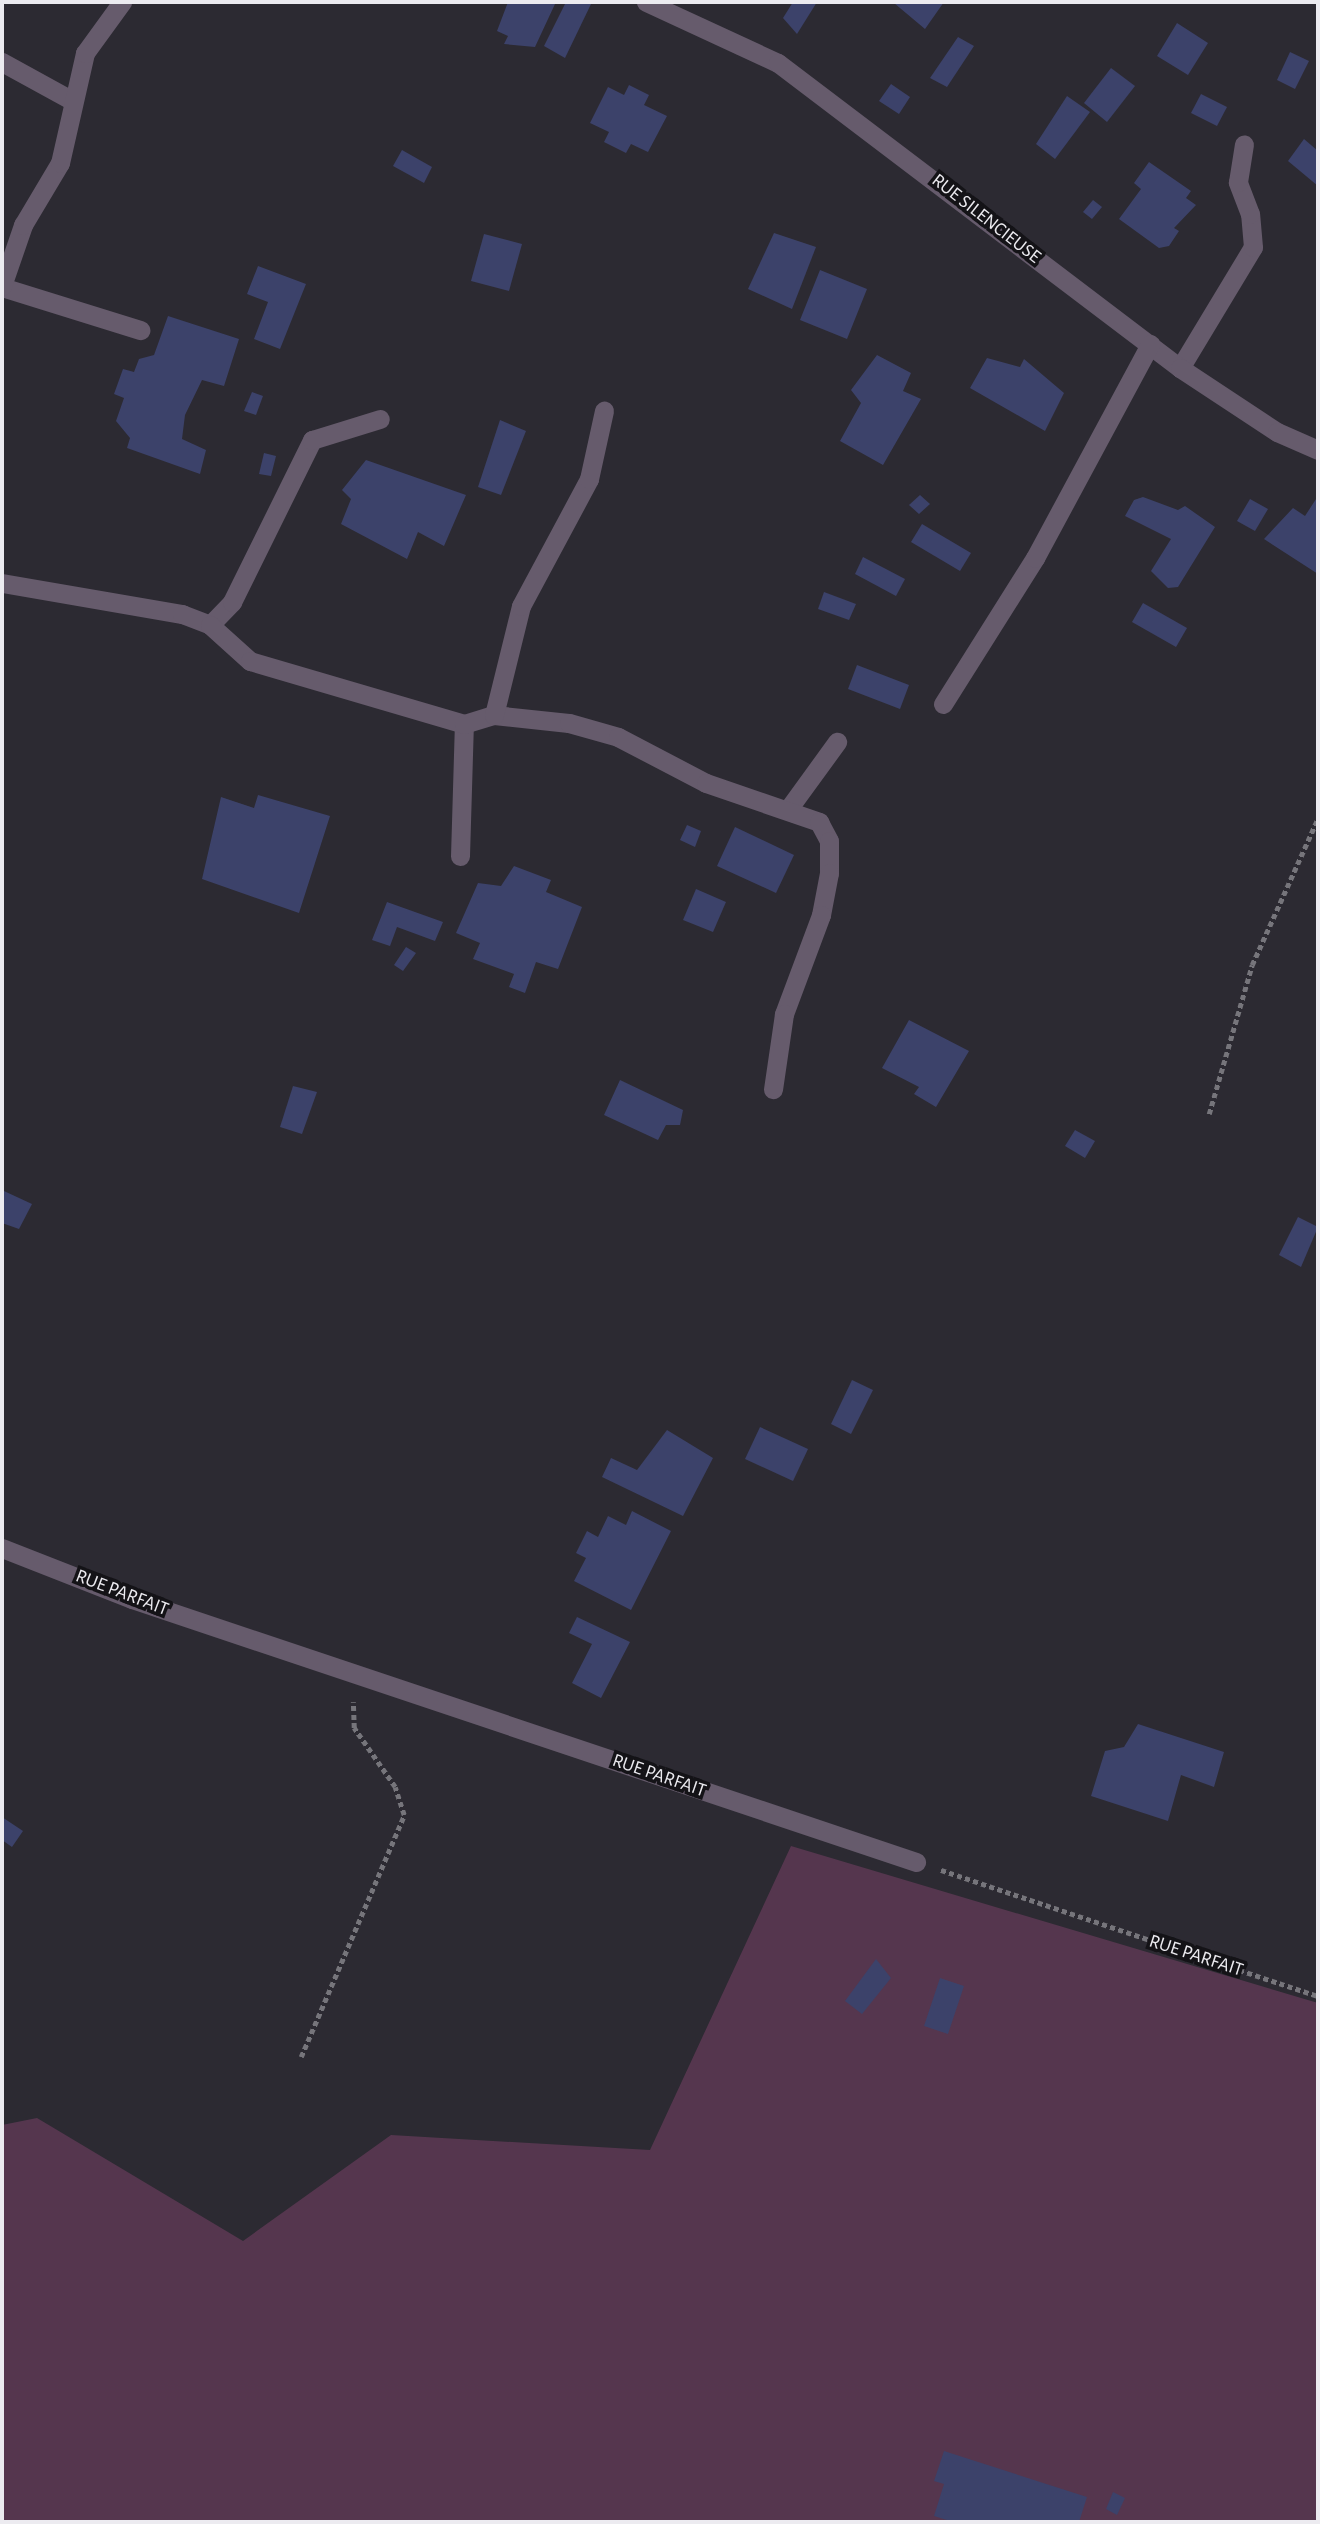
<!DOCTYPE html>
<html>
<head>
<meta charset="utf-8">
<style>
  body { margin:0 }
  #map { position:relative; width:1320px; height:2524px; overflow:hidden; background:#2c2a32; font-family:"Alegreya Sans",sans-serif }
  div>[style] { position:absolute }
  .green>* { inset:0; background:#55364e }
  .building>* { inset:0; background:#3c426a }
  .path>* { height:4.5px; margin-top:-2.25px; transform-origin:0; background:repeating-linear-gradient(90deg,#76757b 0 5px,transparent 0 8.5px) }
  .service>* { height:19px; margin:-9.5px; padding:0 9.5px; transform-origin:9.5px; border-radius:9.5px; background:#665b6c }
  .minor>* { height:19px; margin:-9.5px; padding:0 9.5px; transform-origin:9.5px; border-radius:9.5px; background:#665b6c }
  span { translate:-50% -50%; white-space:nowrap; text-align:center; line-height:1.15; -webkit-text-stroke:7px #141317; paint-order:stroke }
  .street-label { font-size:19px; color:#ecebf0 }
  .frame { position:absolute; inset:0; border:4px solid #ecebf0; pointer-events:none }
</style>
</head>
<body>
<div id="map">
  <div class="green">
    <div style="clip-path:polygon(791px 1846px,1318px 2003px,1318px 2522px,2px 2522px,2px 2125px,37px 2118px,243px 2241px,391px 2135px,650px 2150px)"></div>
  </div>
  <div class="building">
    <div style="clip-path:polygon(508px 2px,555px 4px,535px 47px,504px 44px,508px 36px,497px 31px)"></div>
    <div style="clip-path:polygon(566px 2px,592px 2px,565px 58px,544px 46px)"></div>
    <div style="clip-path:polygon(793px 2px,817px 2px,797px 34px,783px 18px)"></div>
    <div style="clip-path:polygon(872px 2px,944px 2px,925px 29px,894px 3px)"></div>
    <div style="clip-path:polygon(1177px 23px,1208px 43px,1188px 75px,1157px 56px)"></div>
    <div style="clip-path:polygon(958px 37px,974px 46px,947px 87px,930px 78px)"></div>
    <div style="clip-path:polygon(1290px 52px,1309px 61px,1295px 89px,1277px 80px)"></div>
    <div style="clip-path:polygon(1111px 68px,1135px 86px,1107px 122px,1084px 103px)"></div>
    <div style="clip-path:polygon(891px 84px,910px 97px,899px 114px,879px 101px)"></div>
    <div style="clip-path:polygon(629px 85px,649px 95px,644px 105px,667px 116px,648px 152px,631px 144px,626px 153px,604px 142px,609px 132px,590px 123px,608px 87px,624px 95px)"></div>
    <div style="clip-path:polygon(1201px 94px,1227px 107px,1217px 126px,1191px 113px)"></div>
    <div style="clip-path:polygon(1067px 96px,1090px 112px,1055px 159px,1036px 144px)"></div>
    <div style="clip-path:polygon(1304px 139px,1318px 151px,1318px 186px,1288px 161px)"></div>
    <div style="clip-path:polygon(402px 150px,432px 167px,424px 183px,393px 166px)"></div>
    <div style="clip-path:polygon(1149px 162px,1191px 191px,1186px 198px,1196px 205px,1174px 228px,1179px 231px,1169px 246px,1159px 248px,1119px 219px,1141px 189px,1134px 183px)"></div>
    <div style="clip-path:polygon(1093px 200px,1102px 207px,1092px 219px,1083px 212px)"></div>
    <div style="clip-path:polygon(774px 233px,816px 247px,792px 309px,748px 289px)"></div>
    <div style="clip-path:polygon(484px 234px,522px 244px,509px 291px,471px 281px)"></div>
    <div style="clip-path:polygon(258px 266px,306px 284px,280px 349px,254px 339px,268px 302px,247px 294px)"></div>
    <div style="clip-path:polygon(820px 270px,867px 289px,847px 339px,800px 320px)"></div>
    <div style="clip-path:polygon(168px 316px,239px 339px,224px 386px,202px 380px,185px 415px,182px 439px,206px 450px,200px 474px,127px 448px,130px 438px,116px 421px,124px 398px,114px 394px,123px 369px,134px 372px,139px 359px,154px 355px)"></div>
    <div style="clip-path:polygon(877px 355px,911px 373px,903px 391px,921px 399px,883px 465px,840px 441px,861px 403px,851px 390px)"></div>
    <div style="clip-path:polygon(987px 358px,1020px 367px,1024px 359px,1064px 393px,1045px 431px,970px 388px)"></div>
    <div style="clip-path:polygon(252px 392px,263px 396px,256px 415px,244px 411px)"></div>
    <div style="clip-path:polygon(500px 420px,526px 431px,501px 495px,478px 487px)"></div>
    <div style="clip-path:polygon(264px 453px,276px 456px,271px 476px,259px 474px)"></div>
    <div style="clip-path:polygon(366px 460px,466px 495px,444px 546px,418px 532px,407px 559px,341px 524px,351px 499px,342px 490px)"></div>
    <div style="clip-path:polygon(920px 495px,930px 504px,919px 514px,909px 505px)"></div>
    <div style="clip-path:polygon(1318px 496px,1318px 574px,1264px 539px,1293px 508px,1305px 516px)"></div>
    <div style="clip-path:polygon(1143px 497px,1178px 510px,1185px 506px,1215px 527px,1178px 587px,1168px 588px,1151px 571px,1171px 539px,1125px 516px,1134px 500px)"></div>
    <div style="clip-path:polygon(1250px 499px,1268px 509px,1255px 531px,1237px 521px)"></div>
    <div style="clip-path:polygon(922px 524px,971px 553px,960px 571px,911px 542px)"></div>
    <div style="clip-path:polygon(863px 557px,905px 579px,896px 596px,855px 574px)"></div>
    <div style="clip-path:polygon(824px 592px,856px 604px,849px 620px,818px 609px)"></div>
    <div style="clip-path:polygon(1143px 603px,1187px 628px,1176px 647px,1132px 622px)"></div>
    <div style="clip-path:polygon(857px 665px,909px 685px,900px 709px,848px 689px)"></div>
    <div style="clip-path:polygon(258px 795px,330px 816px,299px 913px,202px 879px,221px 797px,254px 808px)"></div>
    <div style="clip-path:polygon(687px 825px,701px 831px,695px 847px,680px 840px)"></div>
    <div style="clip-path:polygon(735px 827px,794px 855px,776px 893px,717px 866px)"></div>
    <div style="clip-path:polygon(514px 866px,551px 880px,546px 892px,582px 907px,558px 969px,536px 962px,525px 993px,509px 987px,514px 974px,473px 959px,480px 943px,456px 933px,478px 883px,501px 886px)"></div>
    <div style="clip-path:polygon(696px 889px,726px 902px,713px 932px,683px 920px)"></div>
    <div style="clip-path:polygon(387px 902px,443px 922px,435px 941px,397px 927px,390px 946px,372px 940px)"></div>
    <div style="clip-path:polygon(406px 947px,416px 953px,403px 971px,394px 965px)"></div>
    <div style="clip-path:polygon(909px 1020px,969px 1051px,936px 1107px,914px 1094px,919px 1087px,882px 1068px)"></div>
    <div style="clip-path:polygon(620px 1080px,683px 1110px,680px 1125px,666px 1125px,658px 1140px,604px 1115px)"></div>
    <div style="clip-path:polygon(293px 1086px,317px 1092px,302px 1134px,280px 1127px)"></div>
    <div style="clip-path:polygon(1075px 1130px,1095px 1141px,1085px 1158px,1065px 1146px)"></div>
    <div style="clip-path:polygon(4px 1191px,32px 1204px,19px 1229px,2px 1223px)"></div>
    <div style="clip-path:polygon(1298px 1217px,1318px 1227px,1301px 1267px,1279px 1255px)"></div>
    <div style="clip-path:polygon(852px 1380px,873px 1390px,851px 1434px,831px 1424px)"></div>
    <div style="clip-path:polygon(760px 1427px,808px 1449px,793px 1481px,745px 1459px)"></div>
    <div style="clip-path:polygon(667px 1430px,713px 1458px,683px 1516px,602px 1477px,611px 1458px,637px 1470px)"></div>
    <div style="clip-path:polygon(632px 1511px,671px 1531px,631px 1610px,574px 1581px,586px 1558px,576px 1553px,587px 1531px,598px 1537px,608px 1516px,626px 1525px)"></div>
    <div style="clip-path:polygon(577px 1617px,630px 1642px,601px 1698px,572px 1683px,592px 1644px,569px 1633px)"></div>
    <div style="clip-path:polygon(1138px 1724px,1224px 1752px,1214px 1787px,1181px 1775px,1168px 1821px,1091px 1796px,1105px 1751px,1124px 1747px)"></div>
    <div style="clip-path:polygon(2px 1817px,23px 1831px,12px 1847px,2px 1840px)"></div>
    <div style="clip-path:polygon(876px 1959px,891px 1978px,862px 2014px,845px 2001px)"></div>
    <div style="clip-path:polygon(940px 1978px,964px 1986px,948px 2034px,924px 2026px)"></div>
    <div style="clip-path:polygon(944px 2451px,1087px 2497px,1079px 2522px,953px 2522px,934px 2516px,944px 2484px,934px 2481px)"></div>
    <div style="clip-path:polygon(1113px 2492px,1125px 2498px,1117px 2515px,1106px 2509px)"></div>
  </div>
  <div class="path">
    <div style="left:1209px;top:1114px;width:155px;rotate:-73.9deg"></div>
    <div style="left:1252px;top:965px;width:161px;rotate:-65.8deg"></div>
    <div style="left:941px;top:1870px;width:397px;rotate:18.5deg"></div>
    <div style="left:301px;top:2057px;width:263px;rotate:-66.9deg"></div>
    <div style="left:404px;top:1815px;width:29px;rotate:-108deg"></div>
    <div style="left:395px;top:1787px;width:72px;rotate:-124.8deg"></div>
    <div style="left:354px;top:1728px;width:26px;rotate:-92deg"></div>
  </div>
  <div class="service">
    <div style="left:2px;top:62px;width:81px;rotate:28.8deg"></div>
    <div style="left:2px;top:287px;width:145px;rotate:17.3deg"></div>
    <div style="left:1180px;top:368px;width:141px;rotate:-58.9deg"></div>
    <div style="left:1253px;top:247px;width:33px;rotate:-95deg"></div>
    <div style="left:1250px;top:214px;width:34px;rotate:-111deg"></div>
    <div style="left:1238px;top:182px;width:38px;rotate:-81deg"></div>
    <div style="left:210px;top:625px;width:32px;rotate:-46deg"></div>
    <div style="left:232px;top:602px;width:181px;rotate:-63.7deg"></div>
    <div style="left:312px;top:440px;width:71px;rotate:-17.2deg"></div>
    <div style="left:789px;top:808px;width:82px;rotate:-54deg"></div>
    <div style="left:460px;top:856px;width:132px;rotate:-88.3deg"></div>
  </div>
  <div class="minor">
    <div style="left:646px;top:2px;width:145px;rotate:24.8deg"></div>
    <div style="left:778px;top:63px;width:505px;rotate:37.19deg"></div>
    <div style="left:1180px;top:368px;width:116px;rotate:33.4deg"></div>
    <div style="left:1277px;top:432px;width:45px;rotate:23.7deg"></div>
    <div style="left:2px;top:286px;width:65px;rotate:-71deg"></div>
    <div style="left:23px;top:225px;width:72px;rotate:-59.2deg"></div>
    <div style="left:60px;top:163px;width:113px;rotate:-77.2deg"></div>
    <div style="left:85px;top:53px;width:63px;rotate:-54deg"></div>
    <div style="left:2px;top:583px;width:183px;rotate:9.8deg"></div>
    <div style="left:182px;top:614px;width:30px;rotate:21deg"></div>
    <div style="left:210px;top:625px;width:54px;rotate:42deg"></div>
    <div style="left:250px;top:661px;width:223px;rotate:16.4deg"></div>
    <div style="left:464px;top:724px;width:31px;rotate:-17deg"></div>
    <div style="left:494px;top:715px;width:75px;rotate:6.1deg"></div>
    <div style="left:569px;top:723px;width:51px;rotate:15.9deg"></div>
    <div style="left:618px;top:737px;width:99px;rotate:27.6deg"></div>
    <div style="left:706px;top:783px;width:120px;rotate:19deg"></div>
    <div style="left:819px;top:822px;width:21px;rotate:62deg"></div>
    <div style="left:829px;top:841px;width:32px;rotate:90deg"></div>
    <div style="left:829px;top:873px;width:43px;rotate:100.8deg"></div>
    <div style="left:821px;top:915px;width:106px;rotate:110.5deg"></div>
    <div style="left:784px;top:1014px;width:76px;rotate:98.3deg"></div>
    <div style="left:943px;top:704px;width:173px;rotate:-57.8deg"></div>
    <div style="left:1035px;top:558px;width:243px;rotate:-61.7deg"></div>
    <div style="left:494px;top:715px;width:112px;rotate:-76.1deg"></div>
    <div style="left:521px;top:606px;width:144px;rotate:-61.8deg"></div>
    <div style="left:589px;top:479px;width:70px;rotate:-77.6deg"></div>
    <div style="left:2px;top:1548px;width:140px;rotate:21.4deg"></div>
    <div style="left:132px;top:1599px;width:827px;rotate:18.54deg"></div>
  </div>
  <div class="street-label">
    <span style="left:986px;top:219px;rotate:38deg">RUE SILENCIEUSE</span>
    <span style="left:122px;top:1593px;rotate:21deg">RUE PARFAIT</span>
    <span style="left:659px;top:1776px;rotate:19deg">RUE PARFAIT</span>
    <span style="left:1196px;top:1956px;rotate:18deg">RUE PARFAIT</span>
  </div>
  <div class="frame"></div>
</div>
</body>
</html>
